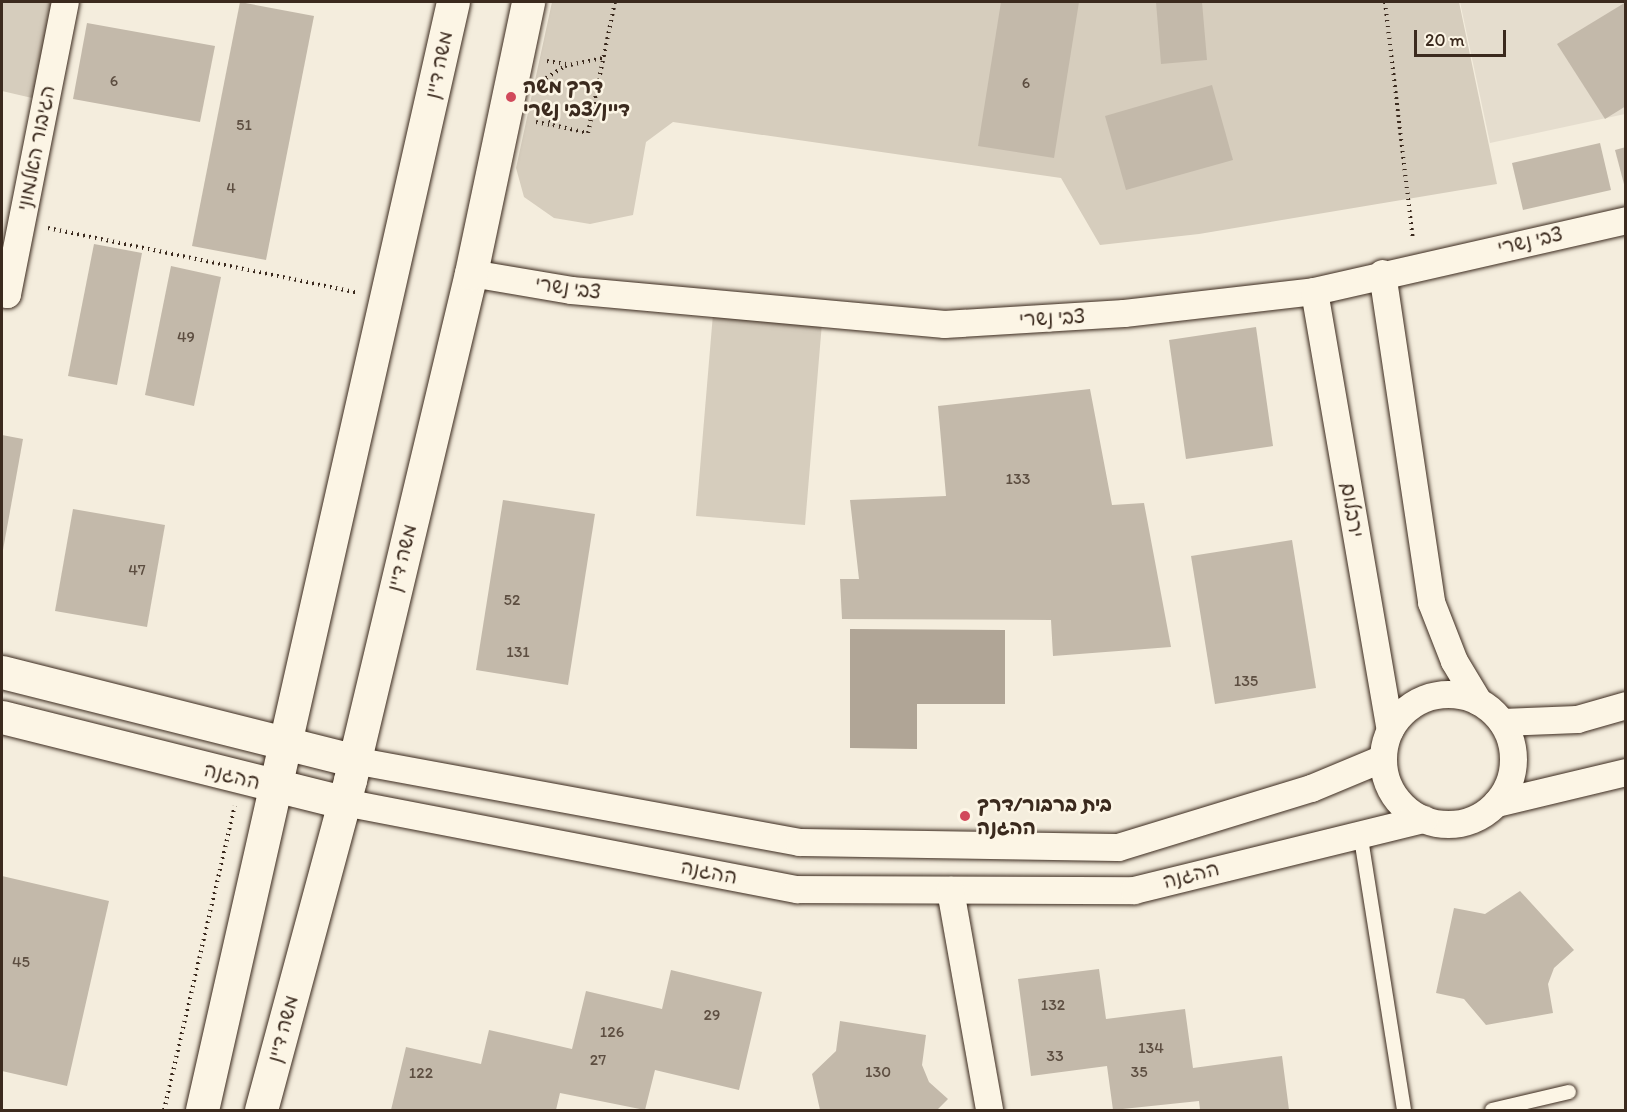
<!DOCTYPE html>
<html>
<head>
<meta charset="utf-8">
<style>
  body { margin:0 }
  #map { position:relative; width:1627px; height:1112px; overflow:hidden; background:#f4eddd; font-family:Itim,"Playpen Sans Hebrew",sans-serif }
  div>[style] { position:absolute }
  .built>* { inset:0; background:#e5ddce }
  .green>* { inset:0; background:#d6cdbd }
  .water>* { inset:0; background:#b0a596 }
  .building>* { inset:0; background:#c3b9aa }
  .path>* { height:4px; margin-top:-2px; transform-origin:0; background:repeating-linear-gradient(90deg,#3b2a1e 0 1.5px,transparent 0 6px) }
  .roads { filter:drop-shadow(0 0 2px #3b2a1e) drop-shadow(0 0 2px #3b2a1e) }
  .lane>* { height:14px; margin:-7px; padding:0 7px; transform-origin:7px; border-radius:7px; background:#fcf5e5 }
  .street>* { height:27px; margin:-13.5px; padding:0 13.5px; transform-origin:13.5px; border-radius:13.5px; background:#fcf5e5 }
  .street>.ring { margin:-13.5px; padding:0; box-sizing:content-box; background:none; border:27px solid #fcf5e5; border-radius:50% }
  .secondary>* { height:33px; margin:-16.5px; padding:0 16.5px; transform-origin:16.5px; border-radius:16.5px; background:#fcf5e5 }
  .dots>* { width:16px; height:16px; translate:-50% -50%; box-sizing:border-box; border:3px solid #fcf5e5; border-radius:50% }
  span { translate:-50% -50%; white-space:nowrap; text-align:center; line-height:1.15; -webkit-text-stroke:5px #fcf5e5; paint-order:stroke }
  .number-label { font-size:16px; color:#5d4e41 }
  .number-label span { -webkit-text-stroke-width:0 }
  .street-label { font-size:20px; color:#3b2a1e }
  .poi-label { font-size:20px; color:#3b2a1e; font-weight:700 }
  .left { translate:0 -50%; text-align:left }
  .frame { position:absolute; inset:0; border:3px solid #3b2a1e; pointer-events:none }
  .scale { position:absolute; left:1414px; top:30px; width:92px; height:27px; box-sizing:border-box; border:3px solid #3b2a1e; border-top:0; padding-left:8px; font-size:18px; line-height:21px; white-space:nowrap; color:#3b2a1e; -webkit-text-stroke:4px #fcf5e5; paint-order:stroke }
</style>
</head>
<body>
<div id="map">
  <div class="built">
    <div style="clip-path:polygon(1460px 2px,1625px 2px,1625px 114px,1490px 143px)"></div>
  </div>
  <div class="green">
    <div style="clip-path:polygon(2px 2px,65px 2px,45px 101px,2px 91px)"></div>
    <div style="clip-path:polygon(552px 2px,1459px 2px,1497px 184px,1199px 234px,1100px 245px,1061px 178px,673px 122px,646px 142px,633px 215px,590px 224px,554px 218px,524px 197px,516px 168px)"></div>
    <div style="clip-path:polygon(713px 314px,822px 323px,805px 525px,696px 516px)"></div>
  </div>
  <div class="water">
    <div style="clip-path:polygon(850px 629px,1005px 630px,1005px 704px,917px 704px,917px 749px,850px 748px)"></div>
  </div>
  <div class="building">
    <div style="clip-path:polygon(240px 2px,314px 16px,266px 260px,192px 246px)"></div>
    <div style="clip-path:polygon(1001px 2px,1079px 2px,1054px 158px,978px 146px)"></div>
    <div style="clip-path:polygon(1156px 2px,1202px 2px,1207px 60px,1161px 64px)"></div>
    <div style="clip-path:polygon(1626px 2px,1626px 106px,1605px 119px,1557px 44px)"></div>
    <div style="clip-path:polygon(87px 23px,215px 46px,200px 122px,73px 99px)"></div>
    <div style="clip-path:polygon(1212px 85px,1233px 160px,1126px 190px,1105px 116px)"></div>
    <div style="clip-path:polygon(1600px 143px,1611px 190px,1523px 210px,1512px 163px)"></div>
    <div style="clip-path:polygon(1626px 147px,1626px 188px,1625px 188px,1615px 150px)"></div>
    <div style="clip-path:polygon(94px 244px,142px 253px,117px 385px,68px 376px)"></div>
    <div style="clip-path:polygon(171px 266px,221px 277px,194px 406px,145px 395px)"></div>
    <div style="clip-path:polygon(1256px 327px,1273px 446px,1186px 459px,1169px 340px)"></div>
    <div style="clip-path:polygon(1090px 389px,1112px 505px,1144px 503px,1171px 647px,1053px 656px,1051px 620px,842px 619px,840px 579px,859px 579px,850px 500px,946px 496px,938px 406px)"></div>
    <div style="clip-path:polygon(2px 435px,23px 439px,3px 550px,2px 550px)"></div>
    <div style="clip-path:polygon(503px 500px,595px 514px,568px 685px,476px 670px)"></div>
    <div style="clip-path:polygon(73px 509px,165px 525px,147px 627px,55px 611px)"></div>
    <div style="clip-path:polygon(1292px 540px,1316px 688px,1215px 704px,1191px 556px)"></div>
    <div style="clip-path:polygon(2px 876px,109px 901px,67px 1086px,2px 1071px)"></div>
    <div style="clip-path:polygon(1520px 891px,1574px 950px,1554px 968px,1548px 984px,1553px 1013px,1486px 1025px,1464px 999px,1436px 993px,1454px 908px,1485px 914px)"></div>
    <div style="clip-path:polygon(1099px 969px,1106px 1019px,1185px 1009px,1193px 1068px,1282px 1056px,1289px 1110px,1200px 1110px,1199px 1101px,1113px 1110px,1107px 1066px,1031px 1076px,1018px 979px)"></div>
    <div style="clip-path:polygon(671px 970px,762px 992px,739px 1090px,655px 1070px,645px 1110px,560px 1093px,556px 1110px,391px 1110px,406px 1047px,481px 1064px,489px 1030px,572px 1049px,586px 991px,662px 1009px)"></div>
    <div style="clip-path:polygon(840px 1021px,926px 1035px,922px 1065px,929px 1082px,948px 1099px,937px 1110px,820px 1110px,812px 1074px,836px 1051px)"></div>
  </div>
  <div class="path">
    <div style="left:1385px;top:2px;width:239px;rotate:83.3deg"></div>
    <div style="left:547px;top:61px;width:19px;rotate:9deg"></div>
    <div style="left:546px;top:78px;width:22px;rotate:-32deg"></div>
    <div style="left:565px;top:66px;width:39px;rotate:-12deg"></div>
    <div style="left:540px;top:105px;width:24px;rotate:57deg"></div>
    <div style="left:553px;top:125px;width:36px;rotate:13deg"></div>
    <div style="left:588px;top:133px;width:134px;rotate:-78.4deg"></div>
    <div style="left:536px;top:122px;width:16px;rotate:11deg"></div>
    <div style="left:48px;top:228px;width:314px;rotate:11.8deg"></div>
    <div style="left:164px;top:1110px;width:312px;rotate:-76.9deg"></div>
  </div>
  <div class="roads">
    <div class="lane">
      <div style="left:1360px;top:832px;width:281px;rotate:81deg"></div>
      <div style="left:1492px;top:1110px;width:79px;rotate:-13.2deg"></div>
    </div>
    <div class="street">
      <div style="left:471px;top:273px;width:101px;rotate:9.6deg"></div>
      <div style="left:571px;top:290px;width:375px;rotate:5.2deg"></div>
      <div style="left:944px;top:324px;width:180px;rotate:-3.5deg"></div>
      <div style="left:1124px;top:313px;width:191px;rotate:-6.6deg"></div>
      <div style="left:1314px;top:291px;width:320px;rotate:-12.8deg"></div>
      <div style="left:1382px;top:273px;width:333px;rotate:81.5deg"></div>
      <div style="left:1431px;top:602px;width:63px;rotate:68.7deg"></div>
      <div style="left:1454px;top:661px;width:47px;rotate:59deg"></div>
      <div style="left:1314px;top:291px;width:445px;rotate:80.2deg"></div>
      <div style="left:2px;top:293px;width:5px;rotate:11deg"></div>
      <div style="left:7px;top:294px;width:298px;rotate:-78.8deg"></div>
      <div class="ring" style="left:1383px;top:694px;width:103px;height:103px"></div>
      <div style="left:1502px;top:722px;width:75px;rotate:-2.3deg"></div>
      <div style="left:1577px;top:719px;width:51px;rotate:-15.9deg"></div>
      <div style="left:353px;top:760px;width:453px;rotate:10.4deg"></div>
      <div style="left:799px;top:842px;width:319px;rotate:0.9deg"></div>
      <div style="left:1118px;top:847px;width:202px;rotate:-17deg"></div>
      <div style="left:1311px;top:788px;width:78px;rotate:-22.6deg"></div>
      <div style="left:344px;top:802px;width:461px;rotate:10.9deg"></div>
      <div style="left:797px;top:889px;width:337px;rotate:0.2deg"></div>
      <div style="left:1134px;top:890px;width:298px;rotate:-13.8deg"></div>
      <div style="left:1496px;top:803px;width:134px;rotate:-13.4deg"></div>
      <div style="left:950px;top:890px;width:223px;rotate:79.9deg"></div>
    </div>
    <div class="secondary">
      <div style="left:2px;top:672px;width:362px;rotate:14.1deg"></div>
      <div style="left:2px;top:717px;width:352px;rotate:14deg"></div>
      <div style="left:202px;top:1110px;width:1136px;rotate:-77.24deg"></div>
      <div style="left:261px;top:1110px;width:342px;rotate:-74.9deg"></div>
      <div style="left:350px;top:780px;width:521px;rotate:-76.58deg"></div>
      <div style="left:471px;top:273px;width:277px;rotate:-78.1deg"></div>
    </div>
  </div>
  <div class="dots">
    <div style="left:511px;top:97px;background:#d1495b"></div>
    <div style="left:965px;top:816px;background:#d1495b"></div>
  </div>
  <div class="number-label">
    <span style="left:114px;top:81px">6</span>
    <span style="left:1026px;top:83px">6</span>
    <span style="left:244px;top:125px">51</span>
    <span style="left:231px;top:188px">4</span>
    <span style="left:186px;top:337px">49</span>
    <span style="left:1018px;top:479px">133</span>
    <span style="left:137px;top:570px">47</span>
    <span style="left:512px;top:600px">52</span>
    <span style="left:518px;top:652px">131</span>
    <span style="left:1246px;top:681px">135</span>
    <span style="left:21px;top:962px">45</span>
    <span style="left:1053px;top:1005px">132</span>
    <span style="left:712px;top:1015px">29</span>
    <span style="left:612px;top:1032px">126</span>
    <span style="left:1151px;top:1048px">134</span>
    <span style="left:1055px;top:1056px">33</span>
    <span style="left:598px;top:1060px">27</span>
    <span style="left:878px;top:1072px">130</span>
    <span style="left:1139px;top:1072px">35</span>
    <span style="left:421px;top:1073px">122</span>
  </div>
  <div class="street-label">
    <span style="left:439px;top:65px;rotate:-78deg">משה דיין</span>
    <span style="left:36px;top:148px;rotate:-79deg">הגיבור האלמוני</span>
    <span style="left:1530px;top:241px;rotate:-13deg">צבי נשרי</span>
    <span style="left:568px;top:288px;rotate:8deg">צבי נשרי</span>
    <span style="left:1052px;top:318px;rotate:-3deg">צבי נשרי</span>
    <span style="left:1352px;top:510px;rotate:80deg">ירבלום</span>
    <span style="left:402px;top:558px;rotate:-76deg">משה דיין</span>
    <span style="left:232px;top:776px;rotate:14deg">ההגנה</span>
    <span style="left:709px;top:872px;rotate:11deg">ההגנה</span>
    <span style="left:1191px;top:875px;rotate:-14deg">ההגנה</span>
    <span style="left:283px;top:1029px;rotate:-75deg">משה דיין</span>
  </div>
  <div class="poi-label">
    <span class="left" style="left:523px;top:98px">דרך משה<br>דיין/צבי נשרי</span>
    <span class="left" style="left:977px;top:816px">בית ברבור/דרך<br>ההגנה</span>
  </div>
  <div class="frame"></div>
  <div class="scale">20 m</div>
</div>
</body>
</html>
